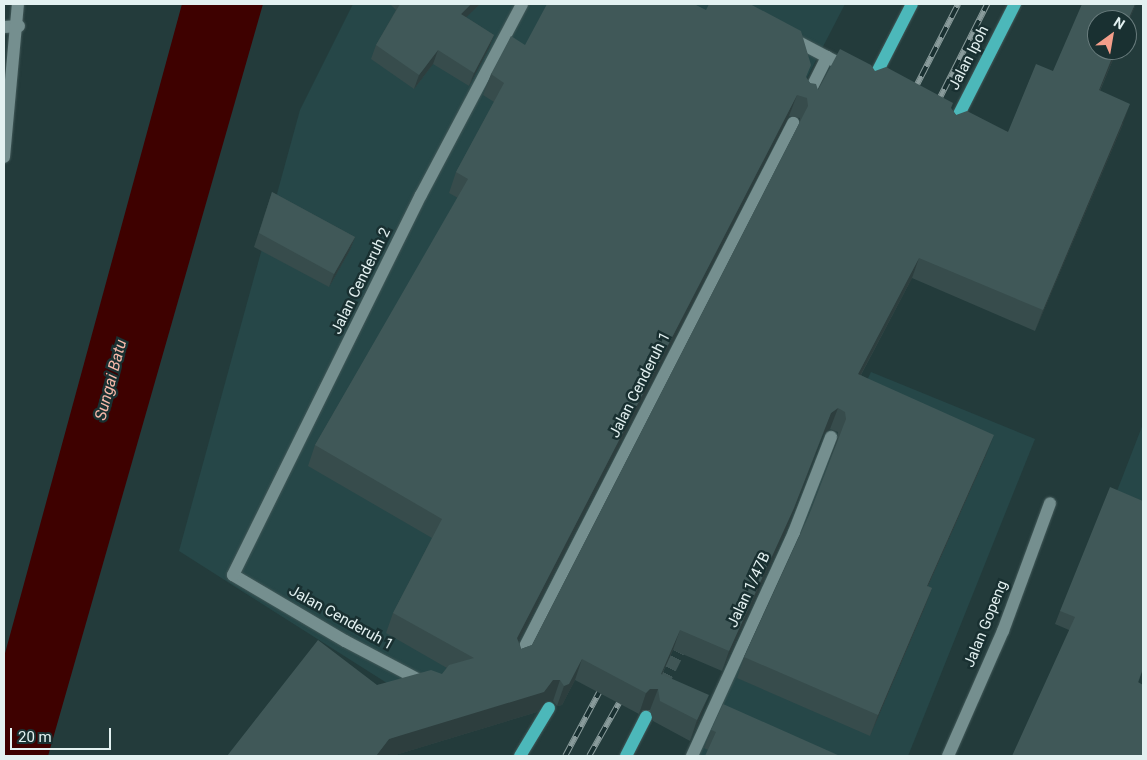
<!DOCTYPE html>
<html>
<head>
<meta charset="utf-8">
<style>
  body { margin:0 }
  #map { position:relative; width:1147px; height:760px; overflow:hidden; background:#233b3b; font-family:Roboto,sans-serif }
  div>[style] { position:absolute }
  .built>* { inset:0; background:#264748 }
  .water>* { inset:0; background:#3e0100 }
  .primary-tunnel>* { height:12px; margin-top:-6px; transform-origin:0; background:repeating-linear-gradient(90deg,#405656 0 12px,transparent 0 18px) }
  .roads { filter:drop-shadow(0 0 1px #425858) drop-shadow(0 0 1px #425858) }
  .minor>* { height:12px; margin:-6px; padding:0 6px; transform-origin:6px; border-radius:6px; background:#758f8f }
  .primary>* { height:12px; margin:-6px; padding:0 6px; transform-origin:6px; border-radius:6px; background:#4cb8ba }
  .rail>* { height:5.5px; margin-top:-2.75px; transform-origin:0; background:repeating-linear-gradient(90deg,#193031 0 11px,#899b9b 0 22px); box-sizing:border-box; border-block:1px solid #899b9b }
  .wall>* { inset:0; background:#374c4c }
  .shaded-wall>* { inset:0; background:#2d3e3e }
  .building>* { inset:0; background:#405858 }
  span { translate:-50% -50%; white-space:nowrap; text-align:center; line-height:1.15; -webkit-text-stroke:5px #193031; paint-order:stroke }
  .street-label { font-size:15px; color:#e3f1f1 }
  .water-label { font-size:16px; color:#f5b8a9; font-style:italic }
  .frame { position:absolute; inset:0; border:5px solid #e3f1f1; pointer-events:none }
  .north { position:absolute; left:1087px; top:10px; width:50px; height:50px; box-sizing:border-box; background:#193031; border:1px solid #6a7d7e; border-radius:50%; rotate:32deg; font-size:14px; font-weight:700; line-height:20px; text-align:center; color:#e3f1f1 }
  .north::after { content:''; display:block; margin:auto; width:18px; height:22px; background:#f49e8a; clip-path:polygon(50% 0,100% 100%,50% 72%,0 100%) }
  .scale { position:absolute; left:10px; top:728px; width:101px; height:22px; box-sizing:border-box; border:2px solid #e3f1f1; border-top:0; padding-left:6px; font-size:15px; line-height:18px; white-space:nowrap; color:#e3f1f1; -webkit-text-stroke:4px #193031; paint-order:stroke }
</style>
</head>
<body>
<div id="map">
  <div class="built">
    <div style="clip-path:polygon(353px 4px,845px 4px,505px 661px,390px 685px,179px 551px,300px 110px)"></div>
    <div style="clip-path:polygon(871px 372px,1035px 439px,908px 756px,688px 756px)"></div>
    <div style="clip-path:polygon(1143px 424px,1143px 501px,1117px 491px)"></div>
  </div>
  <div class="water">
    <div style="clip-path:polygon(182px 4px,263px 4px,48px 756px,4px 756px,4px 657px)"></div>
  </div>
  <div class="primary-tunnel">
    <div style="left:646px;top:717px;width:89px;rotate:-63.4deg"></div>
  </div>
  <div class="roads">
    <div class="minor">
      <div style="left:4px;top:27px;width:15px;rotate:-4deg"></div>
      <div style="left:791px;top:38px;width:64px;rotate:27.8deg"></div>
      <div style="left:807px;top:97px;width:45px;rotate:-63.4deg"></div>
      <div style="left:4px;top:157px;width:154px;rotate:-84.8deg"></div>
      <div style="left:517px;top:662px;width:606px;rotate:-62.88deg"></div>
      <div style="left:425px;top:683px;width:90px;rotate:-152.3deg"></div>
      <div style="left:345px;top:641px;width:130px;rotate:-149.5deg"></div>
      <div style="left:233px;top:575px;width:424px;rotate:-63.7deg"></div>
      <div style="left:421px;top:195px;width:216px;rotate:-62.1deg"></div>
      <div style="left:692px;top:756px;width:246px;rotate:-65.5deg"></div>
      <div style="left:794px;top:532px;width:102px;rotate:-68.7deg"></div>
      <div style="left:948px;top:756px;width:137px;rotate:-66.3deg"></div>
      <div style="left:1003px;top:631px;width:136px;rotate:-69.8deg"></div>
    </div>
    <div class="primary">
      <div style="left:871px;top:84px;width:90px;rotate:-62.9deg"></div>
      <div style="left:952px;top:128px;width:139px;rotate:-63.1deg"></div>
      <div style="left:520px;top:756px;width:56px;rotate:-58.9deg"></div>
      <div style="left:626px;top:756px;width:44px;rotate:-62.9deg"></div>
    </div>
  </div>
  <div class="rail">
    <div style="left:911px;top:96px;width:103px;rotate:-62.9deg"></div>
    <div style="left:934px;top:109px;width:118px;rotate:-63.2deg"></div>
    <div style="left:565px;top:756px;width:85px;rotate:-61.9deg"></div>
    <div style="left:589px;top:756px;width:73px;rotate:-60.6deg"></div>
  </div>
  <div class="wall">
    <div style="clip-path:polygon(390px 4px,480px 4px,466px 17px,494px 35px,489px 48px,469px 86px,433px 64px,414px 89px,371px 59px,376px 45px,396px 10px)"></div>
    <div style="clip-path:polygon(evenodd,1136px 4px,1127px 25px,1127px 20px,1117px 50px,1100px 91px,1123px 124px,1035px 331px,912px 278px,861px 375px,986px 455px,928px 586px,932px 588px,924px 609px,870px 736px,737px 678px,744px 657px,809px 515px,838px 439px,838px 432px,830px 429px,823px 434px,787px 529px,722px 671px,673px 650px,662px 675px,701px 716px,690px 741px,653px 721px,650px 710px,642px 710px,639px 714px,575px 680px,562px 705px,557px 706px,553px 701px,546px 701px,537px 712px,392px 756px,227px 756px,377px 685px,442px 674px,447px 668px,386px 633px,393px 613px,432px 538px,308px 466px,315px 445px,458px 198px,449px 193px,456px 172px,494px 102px,483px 95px,491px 74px,525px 45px,806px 77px,810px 83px,818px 90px,875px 71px,951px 108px,956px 115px,1008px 132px,1053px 71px,1136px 4px,789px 116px,800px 118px,800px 122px,532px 645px,521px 649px,519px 641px,789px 116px)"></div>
    <div style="clip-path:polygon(272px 192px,355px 237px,350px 250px,329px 287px,254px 247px)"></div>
    <div style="clip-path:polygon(1143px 501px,1143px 669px,1138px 683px,1143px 756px,1069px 630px,1055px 624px,1060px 611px)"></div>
    <div style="clip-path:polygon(711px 730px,840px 756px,708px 750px,704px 748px)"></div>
  </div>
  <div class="shaded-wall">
    <div style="clip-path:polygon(471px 4px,480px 4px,456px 27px,461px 14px)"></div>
    <div style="clip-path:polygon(1135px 4px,1136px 4px,1127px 25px,1127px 22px)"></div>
    <div style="clip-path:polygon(494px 35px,489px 48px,469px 86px,474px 73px)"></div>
    <div style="clip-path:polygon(438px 50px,433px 64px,414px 89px,419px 75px)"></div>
    <div style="clip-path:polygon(1115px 50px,1117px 50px,1091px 111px,1099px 90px)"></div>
    <div style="clip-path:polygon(797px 95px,789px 116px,510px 658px,517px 638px)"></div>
    <div style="clip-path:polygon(1130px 104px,1123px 124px,1035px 331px,1043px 310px)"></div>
    <div style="clip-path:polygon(355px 237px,350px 250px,329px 287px,334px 274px)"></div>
    <div style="clip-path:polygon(919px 258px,912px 278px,850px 395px,858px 374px)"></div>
    <div style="clip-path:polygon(838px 408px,830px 429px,823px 434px,787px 529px,722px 671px,729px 651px,831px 413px)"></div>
    <div style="clip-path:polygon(994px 435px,986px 455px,919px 606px,927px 586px)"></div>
    <div style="clip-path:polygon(932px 588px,924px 609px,870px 736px,878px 715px)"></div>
    <div style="clip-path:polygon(680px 630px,673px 650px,655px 689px,658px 689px,650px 710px,642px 710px,639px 714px,646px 693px,661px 674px)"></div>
    <div style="clip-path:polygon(582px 659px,575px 680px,562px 705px,557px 706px,564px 686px)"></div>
    <div style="clip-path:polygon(553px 680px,560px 680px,553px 701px,546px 701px,537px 712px,392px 756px,376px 756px,389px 739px)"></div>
    <div style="clip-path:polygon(709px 695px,701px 716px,690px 741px,697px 720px)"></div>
  </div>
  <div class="building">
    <div style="clip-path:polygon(400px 4px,471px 4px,461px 14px,494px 35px,474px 73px,438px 50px,419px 75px,376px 45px)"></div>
    <div style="clip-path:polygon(evenodd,547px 4px,694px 4px,706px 10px,709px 4px,750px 4px,801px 31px,811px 65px,806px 77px,810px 83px,816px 84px,818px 90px,840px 49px,871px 65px,875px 71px,886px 67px,953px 103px,951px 108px,956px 115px,967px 111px,1008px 132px,1036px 64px,1053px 71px,1082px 4px,1135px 4px,1127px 22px,1127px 20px,1097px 20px,1097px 50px,1115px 50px,1099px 90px,1130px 104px,1043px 310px,919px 258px,858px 374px,994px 435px,927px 586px,932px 588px,878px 715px,744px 657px,809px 515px,846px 419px,845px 412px,838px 408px,831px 413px,794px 508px,729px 651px,680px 630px,661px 674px,709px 695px,697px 720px,660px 701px,658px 689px,650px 689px,646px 693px,582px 659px,569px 684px,564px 686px,560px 680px,553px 680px,544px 692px,389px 739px,376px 756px,227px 756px,318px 640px,377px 685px,431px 670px,442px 674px,449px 665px,474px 658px,393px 613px,442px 519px,315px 445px,468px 179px,456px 172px,504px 83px,491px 74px,511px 36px,525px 45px,547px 4px,797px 95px,807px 98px,808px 106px,532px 645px,521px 649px,517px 638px,797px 95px)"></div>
    <div style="clip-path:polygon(272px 192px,355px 237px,334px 274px,259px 233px)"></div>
    <div style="clip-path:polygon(1110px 487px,1143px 501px,1143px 668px,1138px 682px,1143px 685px,1143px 756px,1012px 756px,1075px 617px,1060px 611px)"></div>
    <div style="clip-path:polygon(723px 704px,840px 756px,705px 756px,716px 732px,711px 730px)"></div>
  </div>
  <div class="street-label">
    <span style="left:969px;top:58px;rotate:-63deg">Jalan Ipoh</span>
    <span style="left:361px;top:281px;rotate:-64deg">Jalan Cenderuh 2</span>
    <span style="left:640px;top:385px;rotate:-63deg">Jalan Cenderuh 1</span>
    <span style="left:749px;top:590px;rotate:-65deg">Jalan 1/47B</span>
    <span style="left:341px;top:618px;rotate:29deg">Jalan Cenderuh 1</span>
    <span style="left:986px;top:624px;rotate:-68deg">Jalan Gopeng</span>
  </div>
  <div class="water-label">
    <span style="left:111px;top:380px;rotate:-75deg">Sungai Batu</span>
  </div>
  <div class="frame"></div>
  <div class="north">N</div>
  <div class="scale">20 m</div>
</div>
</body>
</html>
